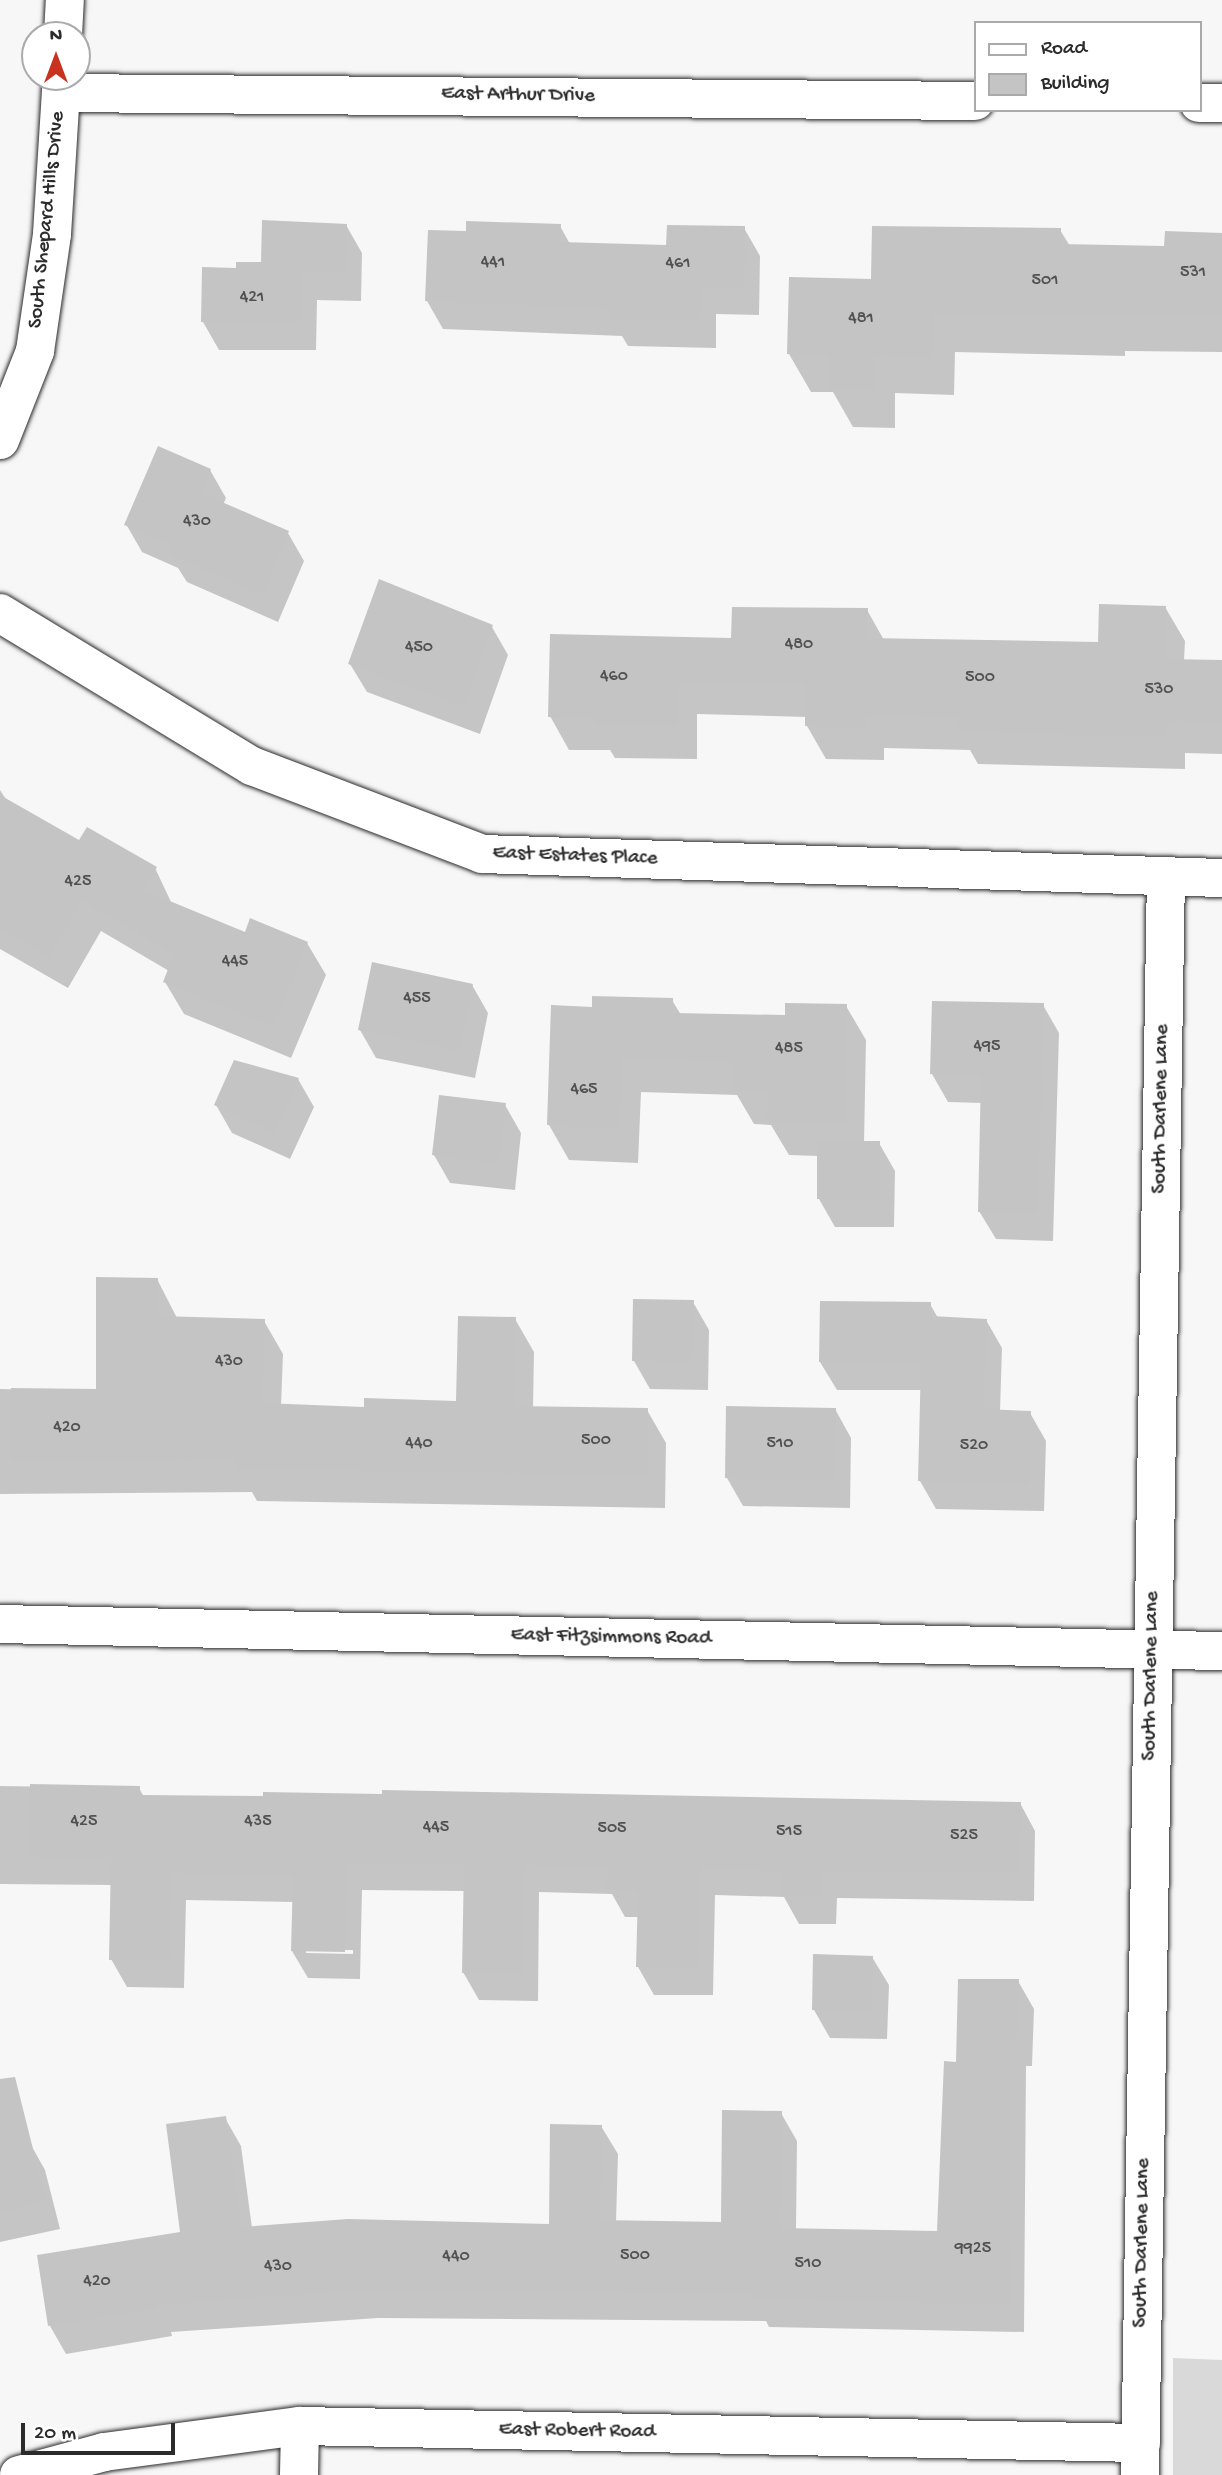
<!DOCTYPE html>
<html>
<head>
<meta charset="utf-8">
<style>
  body { margin:0 }
  #map { position:relative; width:1222px; height:2475px; overflow:hidden; background:#f7f7f7; font-family:"Gochi Hand",sans-serif }
  div>[style] { position:absolute }
  .green>* { inset:0; background:#d9d9d9 }
  .shadow>* { inset:0; background:#0003 }
  .building>* { inset:0; background:#c4c4c4 }
  .roads { filter:drop-shadow(0 0 2px #2b2b2b) drop-shadow(0 0 2px #2b2b2b) }
  .minor>* { height:38px; margin:-19px; padding:0 19px; transform-origin:19px; border-radius:19px; background:#fff }
  span { translate:-50% -50%; white-space:nowrap; text-align:center; line-height:1.15; -webkit-text-stroke:5px #fff; paint-order:stroke }
  .number-label { font-size:18px; color:#515151 }
  .number-label span { -webkit-text-stroke-width:0 }
  .street-label { font-size:21px; color:#2b2b2b }
  .legend { position:absolute; left:974px; top:21px; width:228px; height:91px; box-sizing:border-box; background:#fff; border:2px solid #aaa; margin:0; padding:9px 12px; list-style:none; font-size:21px; color:#2b2b2b }
  .legend li { display:flex; align-items:center; gap:14px; height:35px }
  .legend b { width:35px; border:2px solid #aaa }
  .north { position:absolute; left:21px; top:21px; width:70px; height:70px; box-sizing:border-box; background:#fff; border:2px solid #aaa; border-radius:50%; rotate:0deg; font-size:19px; font-weight:700; line-height:28px; text-align:center; color:#2b2b2b }
  .north::after { content:''; display:block; margin:auto; width:24px; height:32px; background:#c8321e; clip-path:polygon(50% 0,100% 100%,50% 72%,0 100%) }
  .scale { position:absolute; left:21px; top:2423px; width:154px; height:32px; box-sizing:border-box; border:4px solid #2b2b2b; border-top:0; padding-left:9px; font-size:21px; line-height:24px; white-space:nowrap; color:#2b2b2b; -webkit-text-stroke:5px #fff; paint-order:stroke }
</style>
</head>
<body>
<div id="map">
  <div class="green">
    <div style="clip-path:polygon(1173px 2358px,1222px 2360px,1222px 2475px,1173px 2475px)"></div>
  </div>
  <div class="shadow">
    <div style="clip-path:polygon(346px 225px,362px 253px,361px 301px,317px 300px,316px 350px,219px 350px,203px 322px,263px 264px)"></div>
    <div style="clip-path:polygon(560px 226px,570px 244px,668px 247px,744px 228px,760px 256px,759px 315px,716px 314px,716px 348px,628px 346px,622px 336px,443px 329px,427px 301px,468px 232px)"></div>
    <div style="clip-path:polygon(1060px 230px,1070px 246px,1166px 248px,1222px 234px,1222px 352px,1125px 351px,1125px 356px,955px 352px,954px 395px,895px 393px,895px 428px,853px 427px,833px 392px,811px 392px,789px 354px,873px 281px)"></div>
    <div style="clip-path:polygon(210px 470px,226px 498px,223px 505px,288px 533px,304px 561px,278px 622px,187px 582px,178px 568px,142px 552px,126px 524px)"></div>
    <div style="clip-path:polygon(1165px 607px,1185px 641px,1184px 661px,1222px 662px,1222px 754px,1185px 753px,1185px 769px,978px 764px,970px 750px,884px 748px,884px 760px,826px 759px,807px 726px,807px 717px,697px 714px,697px 759px,615px 758px,610px 750px,569px 750px,550px 716px,733px 639px,867px 610px,884px 640px,1100px 643px)"></div>
    <div style="clip-path:polygon(492px 627px,508px 655px,480px 734px,367px 692px,350px 664px)"></div>
    <div style="clip-path:polygon(0 790px,7px 801px,80px 842px,155px 868px,172px 904px,246px 935px,307px 943px,326px 975px,291px 1058px,184px 1014px,165px 982px,169px 971px,101px 931px,68px 988px,0 949px)"></div>
    <div style="clip-path:polygon(472px 985px,488px 1013px,475px 1078px,376px 1058px,360px 1030px)"></div>
    <div style="clip-path:polygon(672px 1000px,681px 1015px,786px 1017px,846px 1006px,866px 1040px,864px 1143px,879px 1143px,895px 1171px,894px 1227px,835px 1227px,819px 1199px,819px 1156px,789px 1155px,771px 1125px,754px 1124px,737px 1095px,641px 1092px,638px 1163px,569px 1160px,549px 1125px,593px 1009px)"></div>
    <div style="clip-path:polygon(1043px 1005px,1059px 1033px,1053px 1241px,996px 1239px,979px 1211px,982px 1103px,948px 1102px,932px 1074px)"></div>
    <div style="clip-path:polygon(298px 1079px,314px 1107px,290px 1159px,232px 1133px,216px 1105px)"></div>
    <div style="clip-path:polygon(505px 1105px,521px 1133px,515px 1190px,450px 1183px,434px 1155px)"></div>
    <div style="clip-path:polygon(157px 1279px,177px 1318px,264px 1321px,283px 1354px,281px 1406px,365px 1409px,458px 1403px,515px 1319px,534px 1352px,533px 1408px,647px 1410px,666px 1443px,665px 1508px,257px 1501px,252px 1492px,0 1494px,0 1389px,97px 1391px)"></div>
    <div style="clip-path:polygon(693px 1302px,709px 1330px,708px 1390px,650px 1389px,634px 1361px)"></div>
    <div style="clip-path:polygon(930px 1304px,938px 1318px,986px 1320px,1002px 1348px,1000px 1411px,1030px 1413px,1046px 1441px,1044px 1511px,936px 1509px,920px 1481px,922px 1390px,837px 1390px,820px 1362px)"></div>
    <div style="clip-path:polygon(835px 1409px,851px 1438px,850px 1508px,743px 1506px,727px 1478px)"></div>
    <div style="clip-path:polygon(evenodd,0 1786px,139px 1788px,144px 1797px,1020px 1803px,1035px 1831px,1034px 1901px,837px 1898px,836px 1924px,799px 1924px,784px 1897px,715px 1895px,713px 1995px,654px 1995px,638px 1967px,639px 1917px,625px 1917px,612px 1894px,539px 1892px,538px 2001px,479px 2000px,463px 1972px,465px 1891px,362px 1890px,360px 1979px,308px 1978px,292px 1951px,294px 1902px,186px 1900px,184px 1988px,127px 1987px,111px 1959px,112px 1885px,0 1884px,0 1786px,306px 1950px,353px 1950px,353px 1954px,306px 1953px,306px 1950px)"></div>
    <div style="clip-path:polygon(872px 1957px,889px 1985px,887px 2039px,830px 2038px,814px 2010px)"></div>
    <div style="clip-path:polygon(1018px 1981px,1034px 2009px,1032px 2066px,1026px 2066px,1024px 2332px,769px 2327px,766px 2321px,378px 2318px,171px 2332px,172px 2336px,66px 2354px,50px 2326px,38px 2257px,182px 2233px,225px 2118px,241px 2146px,252px 2228px,551px 2226px,601px 2126px,618px 2154px,616px 2222px,723px 2224px,781px 2113px,797px 2141px,796px 2230px,939px 2233px,958px 2063px)"></div>
    <div style="clip-path:polygon(31px 2145px,45px 2170px,60px 2229px,0 2242px,0 2152px)"></div>
  </div>
  <div class="building">
    <div style="clip-path:polygon(262px 220px,347px 224px,346px 273px,302px 272px,301px 322px,201px 322px,202px 267px,236px 268px,236px 262px,261px 262px)"></div>
    <div style="clip-path:polygon(466px 221px,561px 224px,560px 242px,666px 245px,667px 225px,745px 226px,744px 288px,701px 287px,700px 320px,610px 319px,610px 309px,425px 301px,428px 230px,466px 231px)"></div>
    <div style="clip-path:polygon(872px 226px,1061px 228px,1061px 244px,1164px 246px,1165px 231px,1222px 233px,1222px 315px,934px 315px,933px 358px,875px 356px,874px 390px,829px 389px,830px 355px,787px 354px,789px 277px,871px 279px)"></div>
    <div style="clip-path:polygon(158px 446px,211px 469px,201px 493px,289px 531px,262px 595px,169px 554px,172px 545px,124px 525px)"></div>
    <div style="clip-path:polygon(379px 579px,493px 625px,464px 707px,348px 664px)"></div>
    <div style="clip-path:polygon(1099px 604px,1166px 606px,1165px 659px,1222px 660px,1222px 722px,1167px 721px,1166px 737px,957px 731px,957px 717px,866px 715px,866px 727px,805px 726px,805px 684px,679px 682px,678px 726px,594px 725px,594px 718px,548px 717px,550px 634px,731px 638px,732px 607px,868px 608px,867px 638px,1098px 642px)"></div>
    <div style="clip-path:polygon(0 795px,79px 840px,87px 827px,157px 867px,143px 890px,245px 932px,250px 918px,308px 942px,273px 1026px,163px 982px,174px 954px,82px 900px,49px 957px,0 928px)"></div>
    <div style="clip-path:polygon(372px 962px,473px 984px,459px 1051px,358px 1030px)"></div>
    <div style="clip-path:polygon(592px 996px,673px 998px,673px 1013px,785px 1015px,785px 1003px,847px 1004px,845px 1123px,767px 1121px,768px 1091px,732px 1090px,732px 1062px,622px 1058px,619px 1129px,547px 1125px,551px 1005px,592px 1007px)"></div>
    <div style="clip-path:polygon(932px 1001px,1044px 1003px,1037px 1213px,978px 1212px,981px 1075px,930px 1074px)"></div>
    <div style="clip-path:polygon(234px 1060px,299px 1078px,274px 1132px,214px 1105px)"></div>
    <div style="clip-path:polygon(439px 1095px,506px 1103px,499px 1163px,432px 1155px)"></div>
    <div style="clip-path:polygon(817px 1141px,880px 1141px,879px 1199px,817px 1199px)"></div>
    <div style="clip-path:polygon(96px 1277px,158px 1278px,158px 1316px,265px 1319px,262px 1403px,364px 1407px,364px 1398px,456px 1401px,458px 1316px,516px 1317px,514px 1406px,648px 1408px,647px 1476px,236px 1468px,236px 1460px,10px 1461px,11px 1388px,96px 1389px)"></div>
    <div style="clip-path:polygon(633px 1299px,694px 1300px,692px 1362px,632px 1361px)"></div>
    <div style="clip-path:polygon(820px 1301px,931px 1302px,931px 1316px,987px 1319px,983px 1409px,1031px 1411px,1029px 1484px,918px 1481px,921px 1362px,819px 1362px)"></div>
    <div style="clip-path:polygon(726px 1406px,836px 1408px,834px 1480px,725px 1478px)"></div>
    <div style="clip-path:polygon(30px 1784px,140px 1786px,140px 1795px,263px 1796px,263px 1792px,382px 1794px,382px 1790px,1021px 1802px,1019px 1873px,822px 1871px,821px 1896px,781px 1896px,782px 1871px,700px 1868px,698px 1968px,636px 1967px,638px 1890px,607px 1890px,608px 1867px,524px 1865px,523px 1973px,462px 1973px,464px 1864px,347px 1863px,345px 1952px,291px 1951px,293px 1876px,171px 1873px,169px 1961px,109px 1960px,111px 1858px,28px 1857px)"></div>
    <div style="clip-path:polygon(813px 1954px,873px 1956px,872px 2011px,812px 2010px)"></div>
    <div style="clip-path:polygon(958px 1979px,1019px 1979px,1017px 2038px,1010px 2038px,1009px 2304px,751px 2299px,752px 2293px,361px 2290px,157px 2305px,157px 2308px,48px 2326px,37px 2255px,180px 2232px,166px 2124px,226px 2116px,241px 2227px,348px 2219px,549px 2224px,550px 2124px,602px 2125px,600px 2220px,721px 2222px,722px 2110px,782px 2111px,780px 2228px,937px 2231px,944px 2061px,956px 2062px)"></div>
    <div style="clip-path:polygon(15px 2077px,46px 2201px,0 2212px,0 2079px)"></div>
  </div>
  <div class="roads">
    <div class="minor">
      <div style="left:63px;top:35px;width:35px;rotate:-87deg"></div>
      <div style="left:61px;top:93px;width:914px;rotate:0.5deg"></div>
      <div style="left:1199px;top:103px;width:23px"></div>
      <div style="left:0;top:440px;width:96px;rotate:-68.5deg"></div>
      <div style="left:35px;top:351px;width:118px;rotate:-81.7deg"></div>
      <div style="left:52px;top:234px;width:157px;rotate:-86.4deg"></div>
      <div style="left:0;top:613px;width:295px;rotate:31.3deg"></div>
      <div style="left:252px;top:766px;width:246px;rotate:20.9deg"></div>
      <div style="left:482px;top:854px;width:740px;rotate:1.86deg"></div>
      <div style="left:0;top:1624px;width:1222px;rotate:1.27deg"></div>
      <div style="left:19px;top:2475px;width:88px;rotate:-15.1deg"></div>
      <div style="left:104px;top:2452px;width:198px;rotate:-7.6deg"></div>
      <div style="left:300px;top:2426px;width:841px;rotate:1.16deg"></div>
      <div style="left:299px;top:2475px;width:49px;rotate:-88.8deg"></div>
      <div style="left:1140px;top:2475px;width:1597px;rotate:-89.07deg"></div>
    </div>
  </div>
  <div class="number-label">
    <span style="left:493px;top:263px">441</span>
    <span style="left:678px;top:264px">461</span>
    <span style="left:1193px;top:273px">531</span>
    <span style="left:1045px;top:281px">501</span>
    <span style="left:252px;top:298px">421</span>
    <span style="left:861px;top:319px">481</span>
    <span style="left:197px;top:522px">430</span>
    <span style="left:799px;top:645px">480</span>
    <span style="left:419px;top:648px">450</span>
    <span style="left:614px;top:677px">460</span>
    <span style="left:980px;top:678px">500</span>
    <span style="left:1159px;top:690px">530</span>
    <span style="left:78px;top:882px">425</span>
    <span style="left:235px;top:962px">445</span>
    <span style="left:417px;top:999px">455</span>
    <span style="left:987px;top:1047px">495</span>
    <span style="left:789px;top:1049px">485</span>
    <span style="left:584px;top:1090px">465</span>
    <span style="left:229px;top:1362px">430</span>
    <span style="left:67px;top:1428px">420</span>
    <span style="left:596px;top:1441px">500</span>
    <span style="left:419px;top:1444px">440</span>
    <span style="left:780px;top:1444px">510</span>
    <span style="left:974px;top:1446px">520</span>
    <span style="left:84px;top:1822px">425</span>
    <span style="left:258px;top:1822px">435</span>
    <span style="left:436px;top:1828px">445</span>
    <span style="left:612px;top:1829px">505</span>
    <span style="left:789px;top:1832px">515</span>
    <span style="left:964px;top:1836px">525</span>
    <span style="left:973px;top:2249px">9925</span>
    <span style="left:635px;top:2256px">500</span>
    <span style="left:456px;top:2257px">440</span>
    <span style="left:808px;top:2264px">510</span>
    <span style="left:278px;top:2267px">430</span>
    <span style="left:97px;top:2282px">420</span>
  </div>
  <div class="street-label">
    <span style="left:518px;top:96px;rotate:1deg">East Arthur Drive</span>
    <span style="left:48px;top:220px;rotate:-84deg">South Shepard Hills Drive</span>
    <span style="left:575px;top:857px;rotate:2deg">East Estates Place</span>
    <span style="left:1162px;top:1109px;rotate:-89deg">South Darlene Lane</span>
    <span style="left:611px;top:1638px;rotate:1deg">East Fitzsimmons Road</span>
    <span style="left:1152px;top:1676px;rotate:-89deg">South Darlene Lane</span>
    <span style="left:1143px;top:2243px;rotate:-89deg">South Darlene Lane</span>
    <span style="left:577px;top:2432px;rotate:1deg">East Robert Road</span>
  </div>
  <ul class="legend">
  <li><b style="height:9px;background:#fff"></b>Road</li>
  <li><b style="height:19px;background:#c4c4c4"></b>Building</li>
  </ul>
  <div class="north">N</div>
  <div class="scale">20 m</div>
</div>
</body>
</html>
